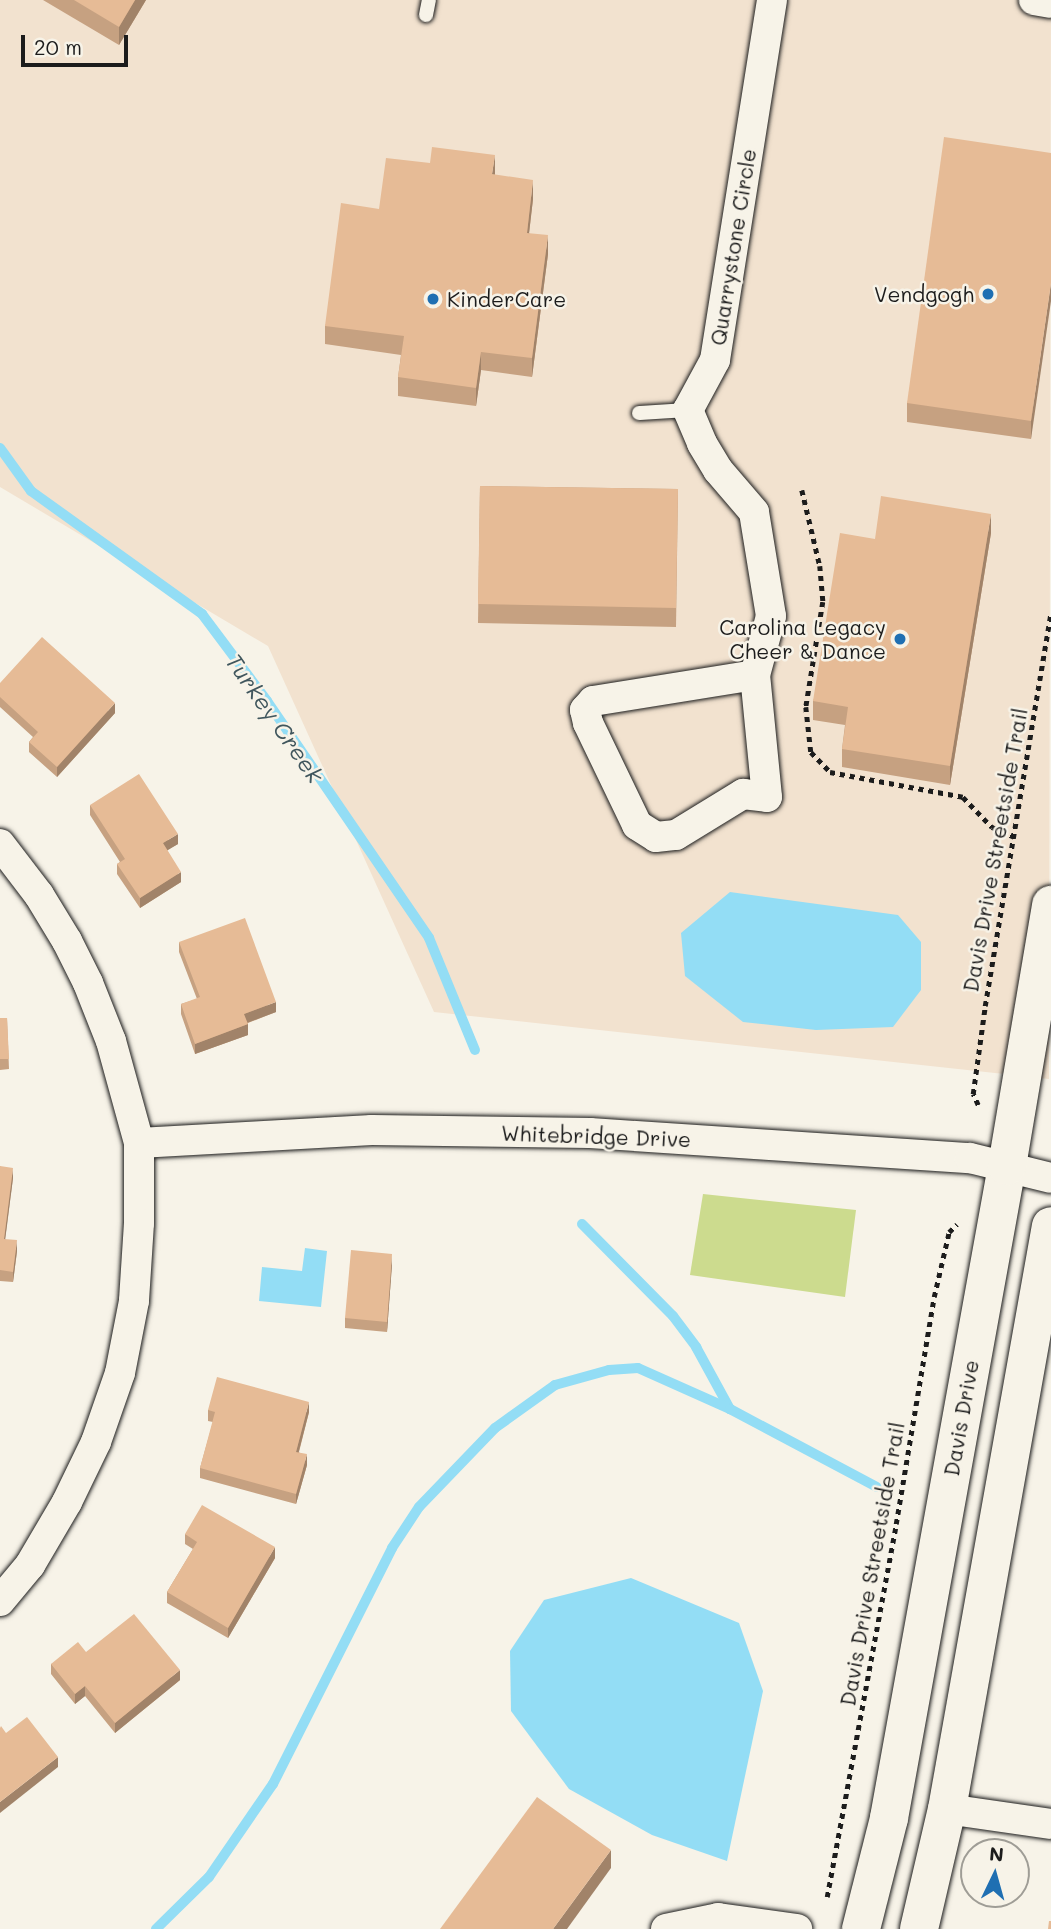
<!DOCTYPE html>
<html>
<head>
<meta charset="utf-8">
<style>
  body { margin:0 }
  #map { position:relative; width:1051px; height:1929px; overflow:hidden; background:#f7f3e8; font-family:Mali,sans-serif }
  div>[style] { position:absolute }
  .built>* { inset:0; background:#f2e2cf }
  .green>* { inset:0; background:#ccdb8e }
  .water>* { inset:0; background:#93ddf5 }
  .stream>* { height:10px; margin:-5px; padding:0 5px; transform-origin:5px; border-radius:5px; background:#93ddf5 }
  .path>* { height:4.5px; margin-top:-2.25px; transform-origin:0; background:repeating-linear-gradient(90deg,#1c1c1c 0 5px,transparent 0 10px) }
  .roads { filter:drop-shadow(0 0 2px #1c1c1c) drop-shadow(0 0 2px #1c1c1c) }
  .service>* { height:14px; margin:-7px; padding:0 7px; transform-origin:7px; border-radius:7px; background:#f7f3e8 }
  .minor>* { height:30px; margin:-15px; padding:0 15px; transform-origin:15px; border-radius:15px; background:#f7f3e8 }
  .primary>* { height:38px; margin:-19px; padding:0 19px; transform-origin:19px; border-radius:19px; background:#f7f3e8 }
  .wall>* { inset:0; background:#c6a181 }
  .shaded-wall>* { inset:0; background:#a18369 }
  .building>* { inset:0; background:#e6bb96 }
  .dots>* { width:19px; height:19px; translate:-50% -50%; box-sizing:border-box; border:4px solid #f7f3e8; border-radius:50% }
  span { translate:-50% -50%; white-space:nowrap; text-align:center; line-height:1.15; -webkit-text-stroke:5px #f7f3e8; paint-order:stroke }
  .street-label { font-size:21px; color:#1c1c1c }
  .poi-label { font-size:21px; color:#1c1c1c }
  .right { translate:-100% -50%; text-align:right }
  .left { translate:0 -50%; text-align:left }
  .water-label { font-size:23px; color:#40565d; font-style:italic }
  .north { position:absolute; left:960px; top:1838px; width:70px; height:70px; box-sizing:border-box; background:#f7f3e8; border:2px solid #9f9d96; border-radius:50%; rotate:5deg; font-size:19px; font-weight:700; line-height:28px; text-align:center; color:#1c1c1c }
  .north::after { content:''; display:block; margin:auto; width:24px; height:32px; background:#1f6fb2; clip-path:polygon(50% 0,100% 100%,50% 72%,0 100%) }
  .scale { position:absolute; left:21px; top:35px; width:107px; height:32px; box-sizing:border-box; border:4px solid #1c1c1c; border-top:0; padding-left:9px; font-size:21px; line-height:24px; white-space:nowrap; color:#1c1c1c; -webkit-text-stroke:5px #f7f3e8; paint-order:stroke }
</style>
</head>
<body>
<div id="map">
  <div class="built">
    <div style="clip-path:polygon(0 0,1051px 0,1049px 1079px,434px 1012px,268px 646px,0 487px)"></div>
  </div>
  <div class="green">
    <div style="clip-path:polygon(703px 1194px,856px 1210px,845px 1297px,690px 1275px)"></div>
  </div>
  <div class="water">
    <div style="clip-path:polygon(730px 892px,898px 915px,921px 942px,921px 990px,893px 1027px,816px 1030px,743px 1022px,685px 976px,681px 933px)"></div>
    <div style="clip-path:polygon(305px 1248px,327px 1251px,321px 1307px,259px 1301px,262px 1267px,302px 1271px)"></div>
    <div style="clip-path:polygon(631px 1578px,739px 1623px,763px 1691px,727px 1861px,652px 1835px,569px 1789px,511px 1711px,510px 1651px,544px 1600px)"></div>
  </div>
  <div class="stream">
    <div style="left:0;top:448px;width:53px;rotate:54.2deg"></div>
    <div style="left:31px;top:491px;width:211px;rotate:35.7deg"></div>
    <div style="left:202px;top:614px;width:109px;rotate:53.2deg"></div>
    <div style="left:267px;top:701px;width:287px;rotate:55.6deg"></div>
    <div style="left:429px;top:938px;width:121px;rotate:67.7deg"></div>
    <div style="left:582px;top:1224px;width:129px;rotate:45.3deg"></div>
    <div style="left:673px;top:1316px;width:39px;rotate:53deg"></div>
    <div style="left:696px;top:1347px;width:71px;rotate:61.3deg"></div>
    <div style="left:156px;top:1929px;width:74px;rotate:-44.5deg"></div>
    <div style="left:209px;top:1877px;width:113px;rotate:-55.5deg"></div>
    <div style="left:273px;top:1784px;width:264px;rotate:-63.2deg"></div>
    <div style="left:392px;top:1548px;width:49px;rotate:-56.6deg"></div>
    <div style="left:419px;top:1507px;width:110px;rotate:-46.1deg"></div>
    <div style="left:495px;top:1428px;width:74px;rotate:-35.6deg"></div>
    <div style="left:555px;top:1385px;width:56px;rotate:-15.5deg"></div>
    <div style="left:609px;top:1370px;width:29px;rotate:-4deg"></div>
    <div style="left:638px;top:1368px;width:101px;rotate:24deg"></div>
    <div style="left:730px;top:1409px;width:166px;rotate:28deg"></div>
  </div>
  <div class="path">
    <div style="left:802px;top:490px;width:78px;rotate:76.7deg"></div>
    <div style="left:820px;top:566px;width:36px;rotate:85deg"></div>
    <div style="left:823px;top:602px;width:106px;rotate:99.2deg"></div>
    <div style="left:806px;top:707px;width:45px;rotate:83.7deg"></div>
    <div style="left:811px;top:752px;width:28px;rotate:46deg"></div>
    <div style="left:830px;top:772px;width:135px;rotate:10.6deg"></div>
    <div style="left:963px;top:797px;width:42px;rotate:46deg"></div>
    <div style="left:992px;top:827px;width:24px;rotate:24deg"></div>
    <div style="left:978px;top:1105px;width:12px;rotate:-114deg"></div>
    <div style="left:973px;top:1094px;width:89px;rotate:-82.2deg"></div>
    <div style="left:985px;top:1006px;width:399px;rotate:-80.5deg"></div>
    <div style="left:827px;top:1897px;width:379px;rotate:-79.5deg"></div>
    <div style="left:896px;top:1524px;width:230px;rotate:-80.5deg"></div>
    <div style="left:934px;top:1297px;width:67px;rotate:-77deg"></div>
    <div style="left:949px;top:1232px;width:11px;rotate:-45deg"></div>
  </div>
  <div class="roads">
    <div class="service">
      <div style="left:426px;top:15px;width:15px;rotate:-79deg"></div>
      <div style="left:639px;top:413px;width:49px;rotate:-3.5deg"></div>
    </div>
    <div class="minor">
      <div style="left:1034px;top:0;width:17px;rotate:10deg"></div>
      <div style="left:755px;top:675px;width:164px;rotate:170.9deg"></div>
      <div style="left:593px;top:701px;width:12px;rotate:132deg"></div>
      <div style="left:585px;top:710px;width:13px;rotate:77deg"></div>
      <div style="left:588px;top:723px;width:113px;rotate:64.3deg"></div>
      <div style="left:637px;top:825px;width:22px;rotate:32deg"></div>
      <div style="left:656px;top:837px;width:20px;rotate:-6deg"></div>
      <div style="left:676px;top:835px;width:79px;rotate:-31.5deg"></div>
      <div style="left:743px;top:794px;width:24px;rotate:7deg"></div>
      <div style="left:767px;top:797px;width:123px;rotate:-95.6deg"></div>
      <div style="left:755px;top:675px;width:61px;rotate:-74.8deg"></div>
      <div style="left:771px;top:616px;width:105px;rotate:-99.3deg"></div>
      <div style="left:754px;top:512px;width:55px;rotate:-130.6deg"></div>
      <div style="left:718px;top:470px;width:31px;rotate:-121deg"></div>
      <div style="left:702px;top:443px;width:36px;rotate:-113deg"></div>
      <div style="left:688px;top:410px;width:57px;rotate:-61.6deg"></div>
      <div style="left:715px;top:360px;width:364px;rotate:-81deg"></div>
      <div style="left:0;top:844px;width:64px;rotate:52.6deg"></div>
      <div style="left:39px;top:895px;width:54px;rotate:58.7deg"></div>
      <div style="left:67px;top:941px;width:47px;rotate:63.4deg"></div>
      <div style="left:88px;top:983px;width:62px;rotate:68.4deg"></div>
      <div style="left:111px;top:1041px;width:106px;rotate:74.6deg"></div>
      <div style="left:139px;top:1143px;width:80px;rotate:90deg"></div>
      <div style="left:139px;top:1223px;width:78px;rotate:93.7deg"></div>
      <div style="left:134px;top:1301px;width:73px;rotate:101deg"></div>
      <div style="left:120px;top:1373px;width:73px;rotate:109.2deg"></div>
      <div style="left:96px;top:1442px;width:67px;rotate:115.8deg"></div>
      <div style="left:67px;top:1502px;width:73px;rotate:120.4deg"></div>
      <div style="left:30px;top:1565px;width:47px;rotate:129.8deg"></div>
      <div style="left:139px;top:1143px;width:233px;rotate:-3.2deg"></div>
      <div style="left:372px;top:1130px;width:218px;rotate:0.8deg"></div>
      <div style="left:590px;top:1133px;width:381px;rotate:3.8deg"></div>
      <div style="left:970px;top:1158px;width:83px;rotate:13.9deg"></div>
      <div style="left:947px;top:1809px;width:105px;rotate:8.2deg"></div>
      <div style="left:666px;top:1929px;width:53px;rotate:-11.9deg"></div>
      <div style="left:718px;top:1918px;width:80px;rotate:7.9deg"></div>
    </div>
    <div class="primary">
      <div style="left:861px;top:1929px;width:114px;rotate:-75.8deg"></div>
      <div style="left:889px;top:1818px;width:663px;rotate:-79.74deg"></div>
      <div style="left:1007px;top:1166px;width:265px;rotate:-80.4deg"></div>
      <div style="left:919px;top:1929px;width:123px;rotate:-76.9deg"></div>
      <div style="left:947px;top:1809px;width:592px;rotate:-79.89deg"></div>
    </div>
  </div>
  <div class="wall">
    <div style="clip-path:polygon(43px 0,146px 0,119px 45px)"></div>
    <div style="clip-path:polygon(1051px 153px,1031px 439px,907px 422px,907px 403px)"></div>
    <div style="clip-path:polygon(495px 175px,533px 199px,529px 233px,548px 254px,532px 377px,481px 370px,476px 406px,398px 396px,398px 377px,401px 355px,325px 344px,325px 326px,379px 209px)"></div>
    <div style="clip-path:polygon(480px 486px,678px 489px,676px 627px,478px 623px)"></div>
    <div style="clip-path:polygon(991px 533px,950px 785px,842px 767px,842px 749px,845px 725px,813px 720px,813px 701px,875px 539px)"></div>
    <div style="clip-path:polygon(0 683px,115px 713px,57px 777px,29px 752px,29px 742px,33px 737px,0 707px)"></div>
    <div style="clip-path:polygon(90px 805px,178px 844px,167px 850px,181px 882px,140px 908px,117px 874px,117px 864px,120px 862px,90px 815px)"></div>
    <div style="clip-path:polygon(179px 942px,276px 1012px,248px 1023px,248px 1035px,195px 1054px,181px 1014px,181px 1004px,197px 999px,179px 952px)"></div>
    <div style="clip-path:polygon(0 1018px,7px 1018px,9px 1069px,0 1070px)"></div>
    <div style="clip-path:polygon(0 1166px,13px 1178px,5px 1239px,17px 1251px,13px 1282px,0 1281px)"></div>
    <div style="clip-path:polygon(392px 1264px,387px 1332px,345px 1328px,345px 1318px)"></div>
    <div style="clip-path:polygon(208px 1410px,309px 1412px,299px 1452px,307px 1465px,296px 1504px,200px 1478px,200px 1468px,213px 1422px,208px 1421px)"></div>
    <div style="clip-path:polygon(185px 1534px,275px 1558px,228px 1638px,167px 1603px,167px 1592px,193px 1549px,185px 1544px)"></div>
    <div style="clip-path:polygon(86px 1652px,180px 1680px,115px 1733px,85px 1696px,75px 1704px,51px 1674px,51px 1664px)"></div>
  </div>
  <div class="shaded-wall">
    <div style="clip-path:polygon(135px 0,146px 0,119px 45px,119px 27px)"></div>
    <div style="clip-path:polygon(495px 155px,495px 174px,492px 193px,492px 174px)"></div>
    <div style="clip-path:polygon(533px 180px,533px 199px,527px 251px,527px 233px)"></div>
    <div style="clip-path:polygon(548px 235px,548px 254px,532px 377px,532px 358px)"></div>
    <div style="clip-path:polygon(1051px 283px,1051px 301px,1031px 439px,1031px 421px)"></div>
    <div style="clip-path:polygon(481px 352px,481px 370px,476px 406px,476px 388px)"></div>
    <div style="clip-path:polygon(991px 514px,991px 533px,950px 785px,950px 766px)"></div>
    <div style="clip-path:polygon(115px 703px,115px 713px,57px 777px,57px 767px)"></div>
    <div style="clip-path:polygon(178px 834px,178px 844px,163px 853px,163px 843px)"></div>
    <div style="clip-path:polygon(181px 872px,181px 882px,140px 908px,140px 898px)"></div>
    <div style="clip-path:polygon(276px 1002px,276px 1012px,244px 1024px,244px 1014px)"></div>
    <div style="clip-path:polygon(248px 1024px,248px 1035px,195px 1054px,195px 1044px)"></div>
    <div style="clip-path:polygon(13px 1168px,13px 1178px,4px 1249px,4px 1239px)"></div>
    <div style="clip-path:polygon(17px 1240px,17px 1251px,13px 1282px,13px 1272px)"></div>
    <div style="clip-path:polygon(392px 1254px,392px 1264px,387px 1332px,387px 1322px)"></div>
    <div style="clip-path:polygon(309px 1402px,309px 1412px,296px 1462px,296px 1452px)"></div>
    <div style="clip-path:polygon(307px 1454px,307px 1465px,296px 1504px,296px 1494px)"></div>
    <div style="clip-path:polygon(275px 1547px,275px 1558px,228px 1638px,228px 1628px)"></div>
    <div style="clip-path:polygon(180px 1670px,180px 1680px,115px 1733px,115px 1723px)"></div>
    <div style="clip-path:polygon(85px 1686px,85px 1696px,75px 1704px,75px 1694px)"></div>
    <div style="clip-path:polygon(58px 1757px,58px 1767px,0 1813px,0 1802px)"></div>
    <div style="clip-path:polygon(611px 1850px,611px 1868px,567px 1929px,553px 1929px)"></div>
  </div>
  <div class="building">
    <div style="clip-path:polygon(74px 0,135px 0,119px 27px)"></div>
    <div style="clip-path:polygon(944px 137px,1051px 153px,1051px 283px,1031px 421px,907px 403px)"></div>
    <div style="clip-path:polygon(432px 147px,495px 155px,492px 174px,533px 180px,527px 233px,548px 235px,532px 358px,481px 352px,476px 388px,398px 377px,404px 336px,325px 326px,341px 203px,379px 209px,386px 158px,430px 163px)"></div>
    <div style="clip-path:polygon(480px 486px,678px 489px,676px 608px,478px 604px)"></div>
    <div style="clip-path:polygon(881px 496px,991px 514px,950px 766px,842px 749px,848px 707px,813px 701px,840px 533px,875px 539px)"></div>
    <div style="clip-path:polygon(42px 637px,115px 703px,57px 767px,29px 742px,38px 732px,0 697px,0 683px)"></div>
    <div style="clip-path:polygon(139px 774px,178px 834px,163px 843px,181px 872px,140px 898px,117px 864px,125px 859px,90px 805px)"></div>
    <div style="clip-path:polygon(245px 918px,276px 1002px,244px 1014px,248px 1024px,195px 1044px,181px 1004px,200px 997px,179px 942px)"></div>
    <div style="clip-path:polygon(0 1018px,7px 1018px,9px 1059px,0 1059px)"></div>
    <div style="clip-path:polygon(0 1166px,13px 1168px,4px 1239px,17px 1240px,13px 1272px,0 1270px)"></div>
    <div style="clip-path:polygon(351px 1250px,392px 1254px,387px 1322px,345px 1318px)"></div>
    <div style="clip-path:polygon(217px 1377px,309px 1402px,296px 1452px,307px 1454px,296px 1494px,200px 1468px,215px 1412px,208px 1410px)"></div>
    <div style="clip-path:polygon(202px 1505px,275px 1547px,228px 1628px,167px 1592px,197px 1542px,185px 1534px)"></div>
    <div style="clip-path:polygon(134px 1614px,180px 1670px,115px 1723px,85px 1686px,75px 1694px,51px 1664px,78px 1642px,86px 1652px)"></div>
    <div style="clip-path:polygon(27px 1717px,58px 1757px,0 1802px,0 1728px,1px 1726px,6px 1733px)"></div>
    <div style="clip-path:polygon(537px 1797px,611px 1850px,553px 1929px,440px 1929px)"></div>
    <div style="clip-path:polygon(1049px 1921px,1051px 1921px,1051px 1929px,1048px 1929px)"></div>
  </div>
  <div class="dots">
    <div style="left:988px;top:294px;background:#1f6fb2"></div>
    <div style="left:433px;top:299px;background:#1f6fb2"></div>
    <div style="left:900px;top:639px;background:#1f6fb2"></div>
  </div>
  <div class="street-label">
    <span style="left:733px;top:247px;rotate:-81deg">Quarrystone Circle</span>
    <span style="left:995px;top:850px;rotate:-80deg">Davis Drive Streetside Trail</span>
    <span style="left:596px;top:1136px;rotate:2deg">Whitebridge Drive</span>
    <span style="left:961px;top:1418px;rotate:-80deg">Davis Drive</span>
    <span style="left:872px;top:1564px;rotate:-80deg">Davis Drive Streetside Trail</span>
  </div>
  <div class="poi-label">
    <span class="right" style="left:974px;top:294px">Vendgogh</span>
    <span class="left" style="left:447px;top:299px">KinderCare</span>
    <span class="right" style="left:886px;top:639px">Carolina Legacy<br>Cheer &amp; Dance</span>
  </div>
  <div class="water-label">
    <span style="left:275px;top:718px;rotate:55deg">Turkey Creek</span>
  </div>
  <div class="north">N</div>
  <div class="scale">20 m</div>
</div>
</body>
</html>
